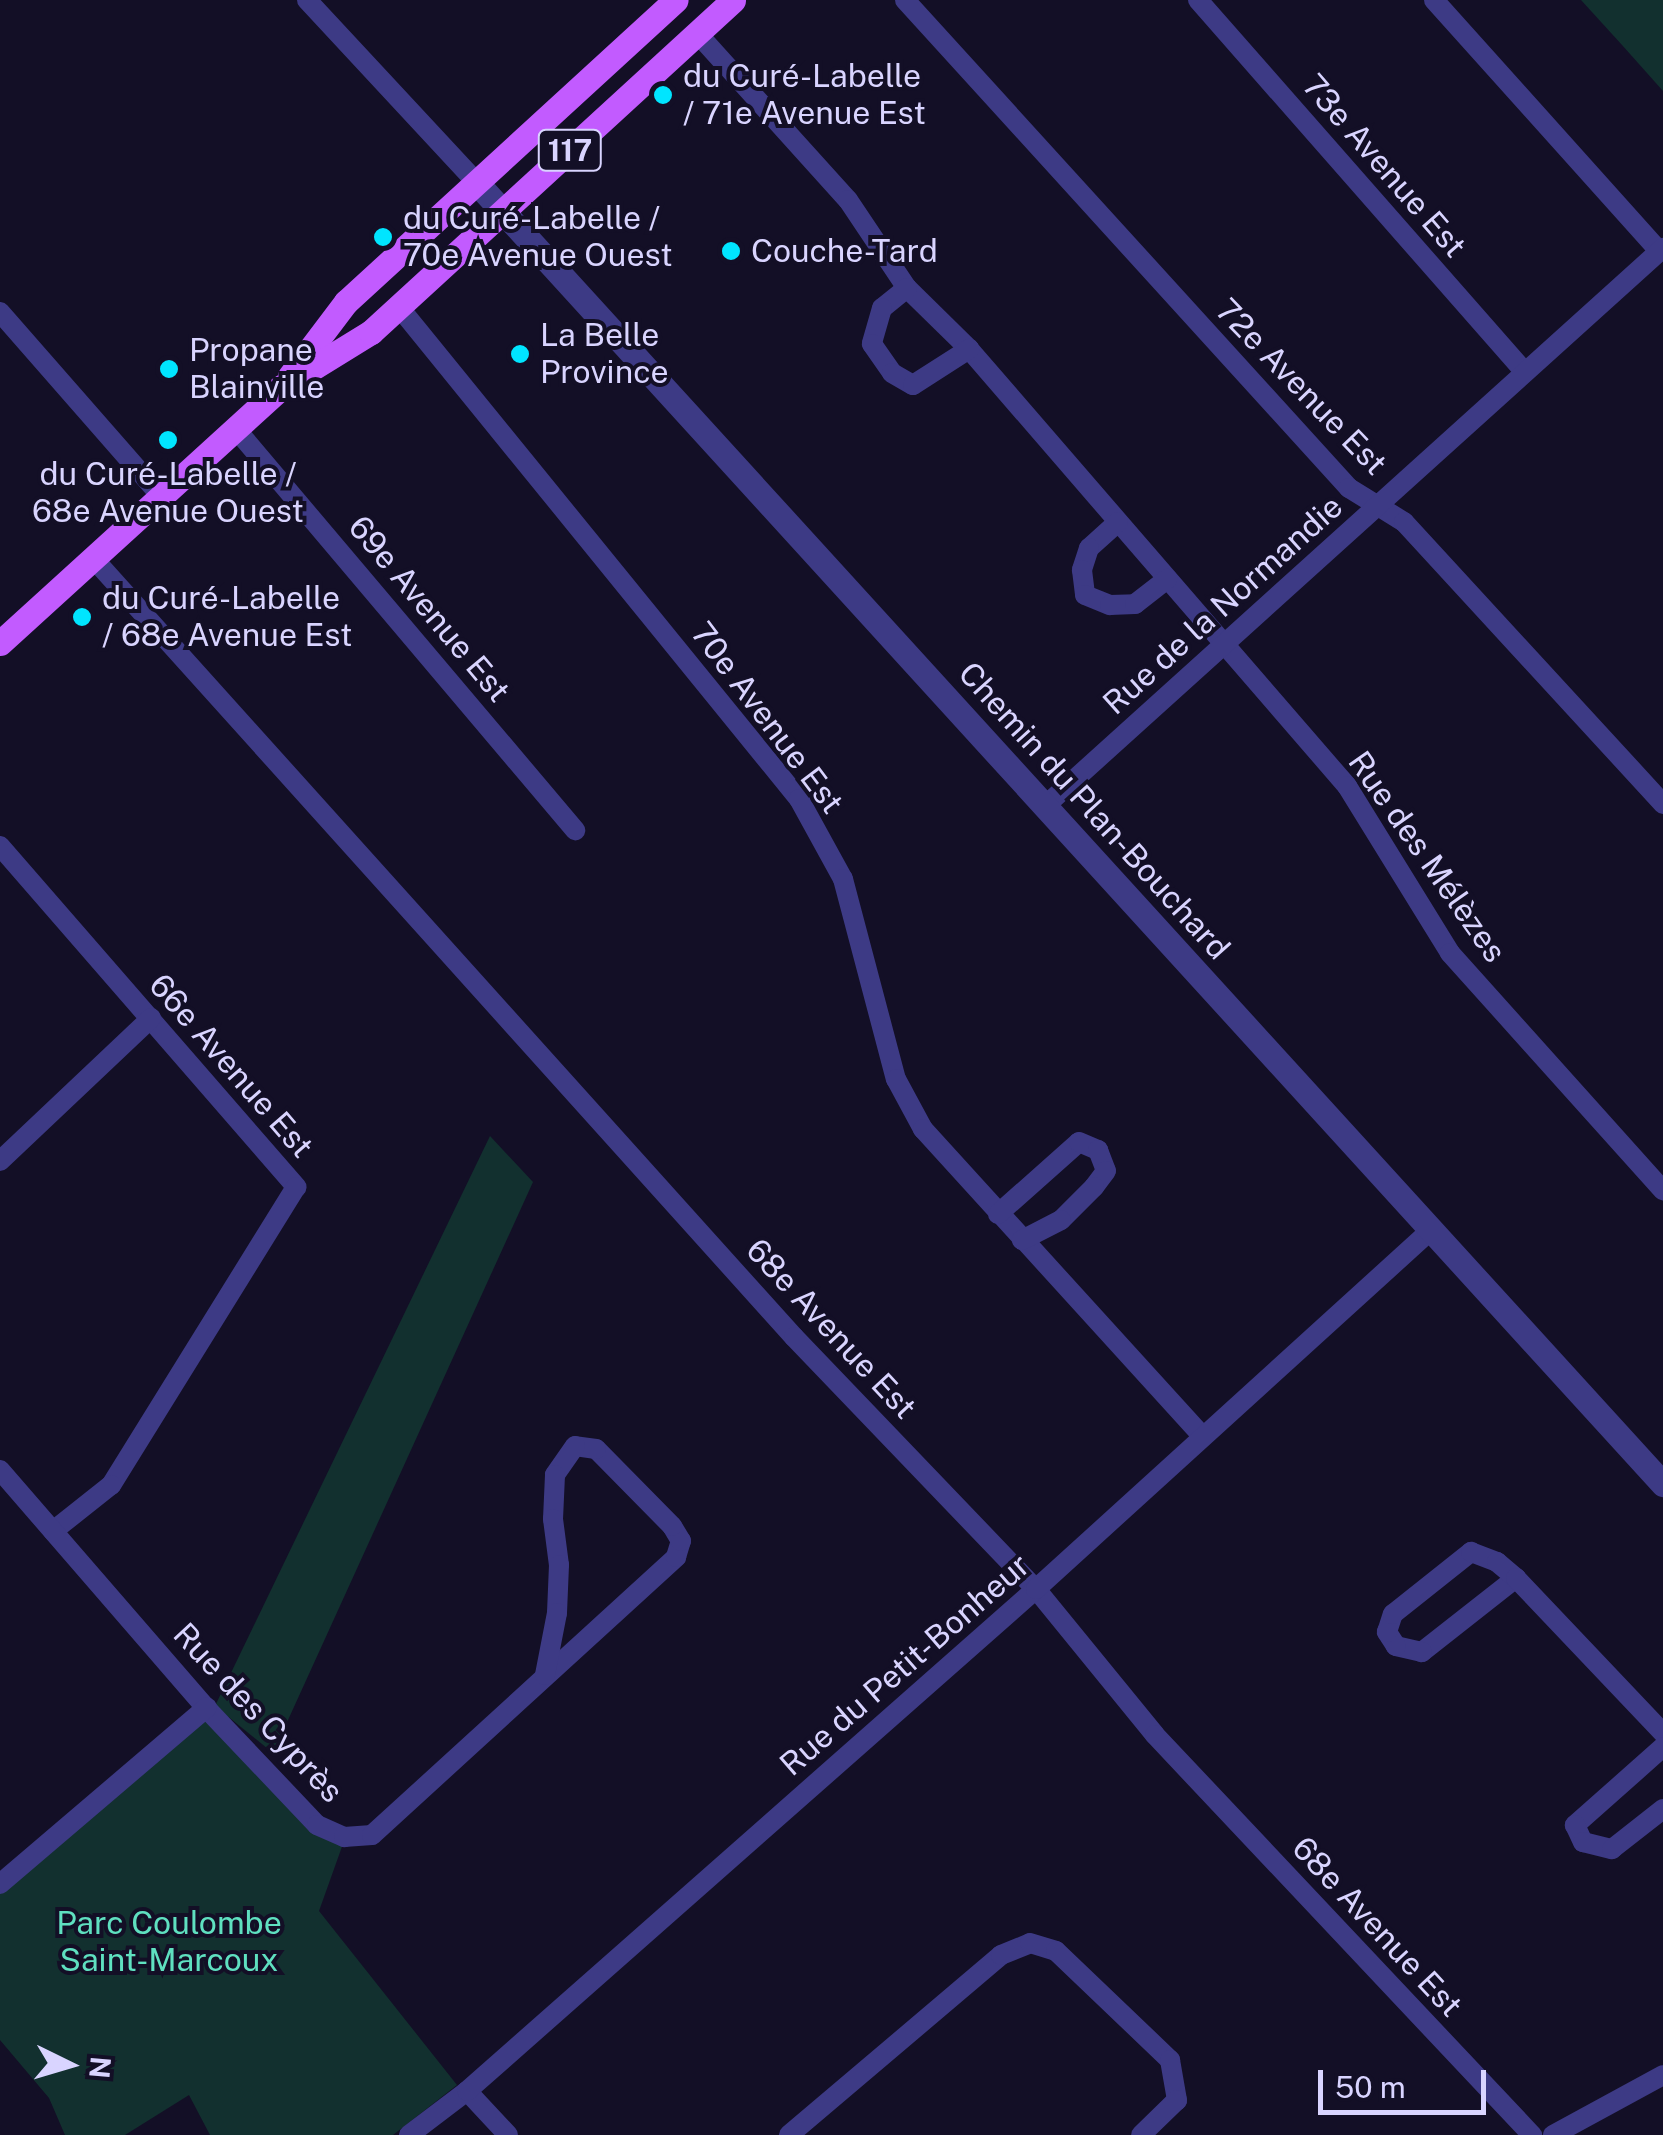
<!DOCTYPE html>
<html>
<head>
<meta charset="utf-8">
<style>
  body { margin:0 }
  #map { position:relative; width:1663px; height:2135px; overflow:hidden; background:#130f26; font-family:"Public Sans",sans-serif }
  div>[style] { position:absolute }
  .green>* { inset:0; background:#12302f }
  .minor>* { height:20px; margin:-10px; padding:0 10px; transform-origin:10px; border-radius:10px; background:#3d3a85 }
  .tertiary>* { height:25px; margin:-12.5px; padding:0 12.5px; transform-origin:12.5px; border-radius:12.5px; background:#3d3a85 }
  .primary>* { height:25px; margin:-12.5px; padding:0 12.5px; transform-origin:12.5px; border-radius:12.5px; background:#c25bff }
  .dots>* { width:28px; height:28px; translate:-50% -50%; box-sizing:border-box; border:5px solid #130f26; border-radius:50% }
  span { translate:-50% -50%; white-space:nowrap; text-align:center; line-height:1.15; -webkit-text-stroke:8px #130f26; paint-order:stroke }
  .shield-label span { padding:2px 8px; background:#130f26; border:2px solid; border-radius:8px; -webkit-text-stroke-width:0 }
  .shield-label { font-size:30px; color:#d9d4ff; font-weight:700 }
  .poi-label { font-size:32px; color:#d9d4ff }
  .left { translate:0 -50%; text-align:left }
  .street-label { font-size:32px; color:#d9d4ff }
  .park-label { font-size:32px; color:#5fe0c0 }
  .north { position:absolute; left:20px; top:2015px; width:100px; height:100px; -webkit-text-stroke:8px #130f26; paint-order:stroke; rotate:95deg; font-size:28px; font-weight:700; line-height:40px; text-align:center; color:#d9d4ff }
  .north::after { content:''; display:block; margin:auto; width:35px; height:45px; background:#d9d4ff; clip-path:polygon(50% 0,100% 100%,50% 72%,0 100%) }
  .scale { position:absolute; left:1318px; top:2070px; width:168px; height:45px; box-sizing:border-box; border:5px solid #d9d4ff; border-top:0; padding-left:12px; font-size:30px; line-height:35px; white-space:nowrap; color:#d9d4ff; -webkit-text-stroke:8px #130f26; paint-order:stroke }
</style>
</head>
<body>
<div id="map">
  <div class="green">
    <div style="clip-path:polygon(1581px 0,1663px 0,1663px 91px,1622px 45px)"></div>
    <div style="clip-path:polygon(490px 1136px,533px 1182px,273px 1753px,215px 1706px)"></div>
    <div style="clip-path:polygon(207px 1709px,344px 1841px,319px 1911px,457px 2085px,393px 2135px,210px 2135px,189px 2095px,125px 2135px,65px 2135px,49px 2098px,0 2040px,0 1887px)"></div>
  </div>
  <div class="minor">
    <div style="left:307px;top:0;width:248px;rotate:47.1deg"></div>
    <div style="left:905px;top:0;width:660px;rotate:47.7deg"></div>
    <div style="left:1349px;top:488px;width:65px;rotate:31.7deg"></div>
    <div style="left:1404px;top:522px;width:383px;rotate:47.4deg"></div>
    <div style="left:1198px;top:0;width:494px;rotate:48.7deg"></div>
    <div style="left:1434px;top:0;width:337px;rotate:48.1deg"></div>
    <div style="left:697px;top:33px;width:225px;rotate:47.9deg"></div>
    <div style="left:848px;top:200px;width:106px;rotate:56.2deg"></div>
    <div style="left:907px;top:288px;width:87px;rotate:44.5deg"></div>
    <div style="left:969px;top:349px;width:578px;rotate:49.14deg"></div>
    <div style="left:1347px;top:786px;width:196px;rotate:58.3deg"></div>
    <div style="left:1450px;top:953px;width:319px;rotate:48.1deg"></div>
    <div style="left:907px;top:288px;width:32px;rotate:141deg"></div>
    <div style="left:882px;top:308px;width:37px;rotate:106deg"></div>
    <div style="left:872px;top:344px;width:35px;rotate:55deg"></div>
    <div style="left:892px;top:373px;width:24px;rotate:30deg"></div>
    <div style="left:913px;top:385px;width:67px;rotate:-32.7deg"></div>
    <div style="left:399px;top:307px;width:634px;rotate:50.89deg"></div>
    <div style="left:799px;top:799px;width:91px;rotate:61.2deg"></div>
    <div style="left:843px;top:879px;width:207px;rotate:75.2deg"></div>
    <div style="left:896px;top:1079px;width:57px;rotate:61.6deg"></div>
    <div style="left:923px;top:1129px;width:415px;rotate:47.7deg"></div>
    <div style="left:0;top:312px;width:244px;rotate:48.8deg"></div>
    <div style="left:235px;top:428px;width:527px;rotate:49.78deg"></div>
    <div style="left:1118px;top:522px;width:39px;rotate:138deg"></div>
    <div style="left:1089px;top:548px;width:23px;rotate:108deg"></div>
    <div style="left:1082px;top:570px;width:25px;rotate:83deg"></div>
    <div style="left:1085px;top:595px;width:27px;rotate:22deg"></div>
    <div style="left:1110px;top:605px;width:25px;rotate:-2deg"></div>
    <div style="left:1135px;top:604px;width:41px;rotate:-38deg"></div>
    <div style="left:93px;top:558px;width:1048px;rotate:48.02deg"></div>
    <div style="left:794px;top:1337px;width:349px;rotate:46.2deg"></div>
    <div style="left:1036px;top:1589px;width:188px;rotate:50.8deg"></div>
    <div style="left:1155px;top:1735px;width:550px;rotate:46.7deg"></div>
    <div style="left:1045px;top:806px;width:833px;rotate:-42.08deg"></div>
    <div style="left:0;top:846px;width:452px;rotate:49deg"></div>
    <div style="left:296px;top:1187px;width:351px;rotate:121.8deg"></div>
    <div style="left:111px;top:1485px;width:74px;rotate:141.6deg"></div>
    <div style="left:0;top:1161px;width:208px;rotate:-43.4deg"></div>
    <div style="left:998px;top:1214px;width:108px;rotate:-41.6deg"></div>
    <div style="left:1079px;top:1142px;width:21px;rotate:23deg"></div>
    <div style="left:1098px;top:1150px;width:22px;rotate:69deg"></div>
    <div style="left:1106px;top:1171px;width:20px;rotate:127deg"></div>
    <div style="left:1094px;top:1187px;width:47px;rotate:135deg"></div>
    <div style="left:1061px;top:1220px;width:44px;rotate:152.9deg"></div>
    <div style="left:0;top:1470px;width:316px;rotate:49.1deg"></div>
    <div style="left:207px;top:1709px;width:160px;rotate:46.5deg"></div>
    <div style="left:317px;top:1825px;width:30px;rotate:24deg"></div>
    <div style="left:344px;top:1837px;width:28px;rotate:-4deg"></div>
    <div style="left:372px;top:1835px;width:412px;rotate:-42.4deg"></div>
    <div style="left:676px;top:1557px;width:17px;rotate:-73deg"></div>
    <div style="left:681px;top:1541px;width:17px;rotate:-121deg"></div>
    <div style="left:672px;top:1526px;width:108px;rotate:-134.6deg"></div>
    <div style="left:596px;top:1449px;width:21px;rotate:-172deg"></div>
    <div style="left:575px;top:1446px;width:35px;rotate:125deg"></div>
    <div style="left:555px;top:1475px;width:44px;rotate:92.6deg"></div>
    <div style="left:553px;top:1519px;width:46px;rotate:82.6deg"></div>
    <div style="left:559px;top:1565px;width:48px;rotate:92.4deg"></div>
    <div style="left:557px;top:1613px;width:63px;rotate:101deg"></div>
    <div style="left:1516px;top:1578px;width:120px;rotate:141.8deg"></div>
    <div style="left:1422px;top:1652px;width:27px;rotate:-167deg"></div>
    <div style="left:1396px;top:1646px;width:17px;rotate:-123deg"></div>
    <div style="left:1387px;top:1632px;width:19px;rotate:-72deg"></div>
    <div style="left:1393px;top:1614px;width:100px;rotate:-38.5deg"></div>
    <div style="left:1471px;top:1552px;width:28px;rotate:21deg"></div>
    <div style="left:1497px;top:1562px;width:25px;rotate:40deg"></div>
    <div style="left:1516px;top:1578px;width:214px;rotate:46.5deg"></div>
    <div style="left:1663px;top:1747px;width:118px;rotate:138.4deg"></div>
    <div style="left:1575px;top:1825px;width:19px;rotate:65deg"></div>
    <div style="left:1583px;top:1842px;width:30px;rotate:14deg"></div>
    <div style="left:1612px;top:1849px;width:65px;rotate:-38.1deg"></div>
    <div style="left:0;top:1884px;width:272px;rotate:-40.5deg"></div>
    <div style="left:467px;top:2091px;width:60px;rotate:47deg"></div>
    <div style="left:409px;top:2135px;width:73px;rotate:-37.2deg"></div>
    <div style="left:467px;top:2091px;width:759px;rotate:-41.42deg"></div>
    <div style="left:1036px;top:1589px;width:535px;rotate:-42.27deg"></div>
    <div style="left:789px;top:2135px;width:278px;rotate:-40.3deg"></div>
    <div style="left:1001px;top:1955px;width:31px;rotate:-22deg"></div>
    <div style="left:1030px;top:1943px;width:27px;rotate:17deg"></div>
    <div style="left:1056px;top:1951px;width:158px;rotate:43.7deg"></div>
    <div style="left:1170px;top:2060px;width:41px;rotate:80.1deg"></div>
    <div style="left:1177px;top:2100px;width:50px;rotate:135.8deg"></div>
    <div style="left:1553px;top:2135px;width:125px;rotate:-28.6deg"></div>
  </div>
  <div class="tertiary">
    <div style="left:476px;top:182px;width:1762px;rotate:47.65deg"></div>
  </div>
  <div class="primary">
    <div style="left:290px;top:376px;width:93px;rotate:-52.9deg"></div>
    <div style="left:346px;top:302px;width:447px;rotate:-42.5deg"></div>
    <div style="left:0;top:643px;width:379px;rotate:-42.3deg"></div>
    <div style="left:280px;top:388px;width:107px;rotate:-31.6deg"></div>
    <div style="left:371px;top:332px;width:491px;rotate:-42.5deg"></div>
  </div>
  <div class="dots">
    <div style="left:663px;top:95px;background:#00e5ff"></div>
    <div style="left:383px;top:237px;background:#00e5ff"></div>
    <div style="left:731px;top:251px;background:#00e5ff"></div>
    <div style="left:520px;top:354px;background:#00e5ff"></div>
    <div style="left:169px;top:369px;background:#00e5ff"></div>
    <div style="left:168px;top:440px;background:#00e5ff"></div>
    <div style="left:82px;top:617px;background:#00e5ff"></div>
  </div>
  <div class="shield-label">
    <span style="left:570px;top:150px">117</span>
  </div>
  <div class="poi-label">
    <span class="left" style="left:683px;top:95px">du Curé-Labelle<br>/ 71e Avenue Est</span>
    <span class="left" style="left:403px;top:237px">du Curé-Labelle /<br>70e Avenue Ouest</span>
    <span class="left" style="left:751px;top:251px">Couche-Tard</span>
    <span class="left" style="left:540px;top:354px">La Belle<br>Province</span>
    <span class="left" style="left:189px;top:369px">Propane<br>Blainville</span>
    <span style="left:168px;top:493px">du Curé-Labelle /<br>68e Avenue Ouest</span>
    <span class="left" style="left:102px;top:617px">du Curé-Labelle<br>/ 68e Avenue Est</span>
  </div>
  <div class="street-label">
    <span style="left:1384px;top:166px;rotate:49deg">73e Avenue Est</span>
    <span style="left:1301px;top:387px;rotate:46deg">72e Avenue Est</span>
    <span style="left:1223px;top:605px;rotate:-42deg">Rue de la Normandie</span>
    <span style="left:429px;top:609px;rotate:50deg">69e Avenue Est</span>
    <span style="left:767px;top:718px;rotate:53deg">70e Avenue Est</span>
    <span style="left:1094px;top:811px;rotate:48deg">Chemin du Plan-Bouchard</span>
    <span style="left:1427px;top:857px;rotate:55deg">Rue des Mélèzes</span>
    <span style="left:231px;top:1066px;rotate:49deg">66e Avenue Est</span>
    <span style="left:831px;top:1329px;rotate:47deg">68e Avenue Est</span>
    <span style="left:905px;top:1665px;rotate:-41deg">Rue du Petit-Bonheur</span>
    <span style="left:258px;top:1713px;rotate:47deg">Rue des Cyprès</span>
    <span style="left:1377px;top:1927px;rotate:47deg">68e Avenue Est</span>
  </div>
  <div class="park-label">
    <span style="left:169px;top:1942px">Parc Coulombe<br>Saint-Marcoux</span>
  </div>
  <div class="north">N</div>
  <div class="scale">50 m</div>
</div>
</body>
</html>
